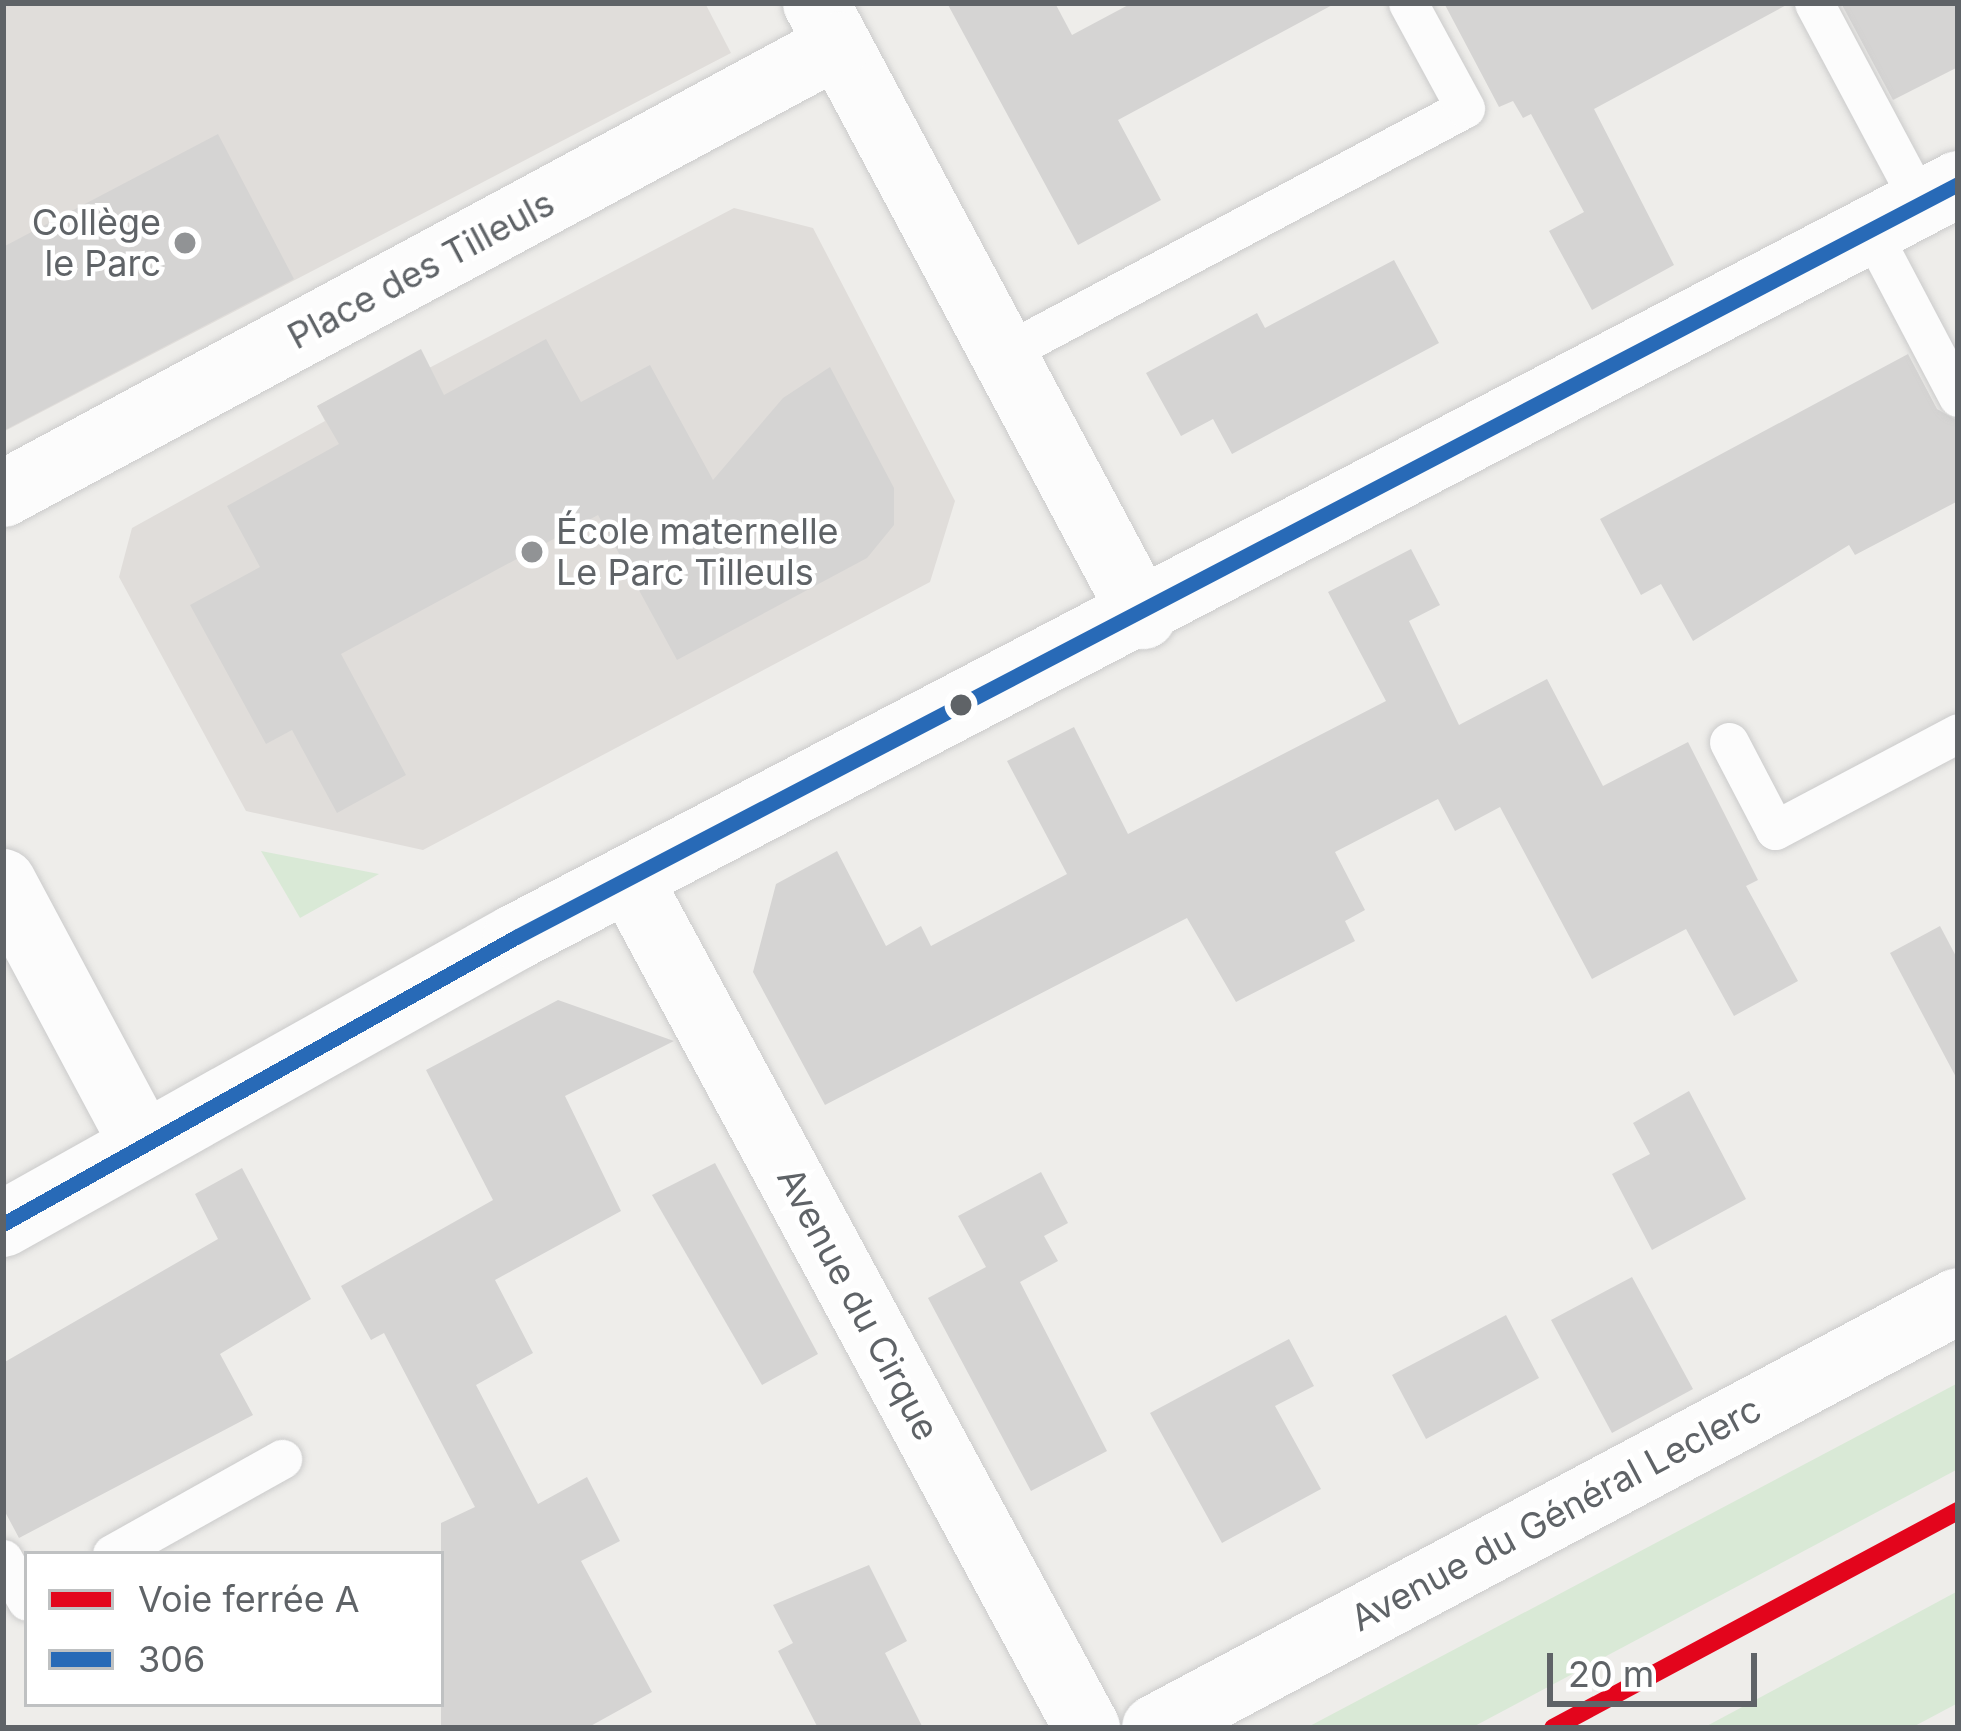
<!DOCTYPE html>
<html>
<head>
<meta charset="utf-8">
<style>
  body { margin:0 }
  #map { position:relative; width:1961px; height:1731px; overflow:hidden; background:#eeedea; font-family:Inter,sans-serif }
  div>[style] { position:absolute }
  .education>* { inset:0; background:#e0ddda }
  .green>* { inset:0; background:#d9e9d6 }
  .building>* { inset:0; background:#d5d4d3 }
  .roads { filter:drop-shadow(0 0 3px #cbcbcb) drop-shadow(0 0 3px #cbcbcb) }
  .lane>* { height:39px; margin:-19.5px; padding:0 19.5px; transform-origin:19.5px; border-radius:19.5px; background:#fcfcfc }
  .street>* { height:66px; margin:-33px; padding:0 33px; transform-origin:33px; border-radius:33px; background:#fcfcfc }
  .bus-1>* { height:15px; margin:-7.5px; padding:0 7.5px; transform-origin:7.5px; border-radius:7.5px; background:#286ab7 }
  .rail-1>* { height:18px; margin:-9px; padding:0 9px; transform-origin:9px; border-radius:9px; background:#e3051c }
  .dots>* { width:33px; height:33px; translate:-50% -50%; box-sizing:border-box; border:6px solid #fff; border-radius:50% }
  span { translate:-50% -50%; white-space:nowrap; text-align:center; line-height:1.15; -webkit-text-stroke:9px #fff; paint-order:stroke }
  .poi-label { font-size:36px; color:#5f6367 }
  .right { translate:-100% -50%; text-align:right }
  .left { translate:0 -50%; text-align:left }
  .street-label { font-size:36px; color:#5f6367 }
  .frame { position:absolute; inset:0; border:6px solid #5f6367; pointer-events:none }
  .legend { position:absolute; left:24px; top:1551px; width:420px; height:156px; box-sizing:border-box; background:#fff; border:3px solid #bfc1c2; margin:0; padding:15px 21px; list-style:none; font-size:36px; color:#5f6367 }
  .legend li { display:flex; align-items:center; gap:24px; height:60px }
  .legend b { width:60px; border:3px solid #bfc1c2 }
  .scale { position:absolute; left:1547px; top:1653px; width:210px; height:54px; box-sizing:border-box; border:6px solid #5f6367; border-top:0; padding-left:15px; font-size:36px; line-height:42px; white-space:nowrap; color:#5f6367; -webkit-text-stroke:9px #fff; paint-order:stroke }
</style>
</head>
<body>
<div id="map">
  <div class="education">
    <div style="clip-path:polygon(3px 3px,705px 3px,731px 53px,3px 432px)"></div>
    <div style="clip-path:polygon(734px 208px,813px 228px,955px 501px,930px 582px,423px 850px,246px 811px,119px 577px,132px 528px,325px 421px,317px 406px,372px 377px,431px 367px)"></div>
  </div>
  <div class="green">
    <div style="clip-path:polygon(261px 851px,379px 874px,300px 918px)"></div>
    <div style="clip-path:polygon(1958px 1383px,1958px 1469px,1471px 1728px,1306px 1728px)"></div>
    <div style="clip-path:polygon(1958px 1591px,1958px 1703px,1911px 1728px,1703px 1728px)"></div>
  </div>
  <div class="building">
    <div style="clip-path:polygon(947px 3px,1055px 3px,1072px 35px,1132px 3px,1336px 3px,1118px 120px,1161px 200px,1078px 245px)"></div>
    <div style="clip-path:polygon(1444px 3px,1790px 3px,1594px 109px,1674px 265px,1592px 310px,1549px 231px,1584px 212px,1531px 114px,1523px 118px,1513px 101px,1499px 107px)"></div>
    <div style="clip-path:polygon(1841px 3px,1958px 3px,1958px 67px,1893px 100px)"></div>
    <div style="clip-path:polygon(218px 134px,294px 279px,3px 431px,3px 247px)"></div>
    <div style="clip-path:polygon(1394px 260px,1439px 343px,1232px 454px,1213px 419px,1181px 436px,1146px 373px,1257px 313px,1265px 328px)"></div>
    <div style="clip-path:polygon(546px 339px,581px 402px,650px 365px,713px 480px,783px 398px,830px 367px,894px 488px,894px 525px,867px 558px,677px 660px,598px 515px,341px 654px,406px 775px,337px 813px,292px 730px,266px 744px,190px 605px,260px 567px,227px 506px,339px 444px,317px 406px,421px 349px,444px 395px)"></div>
    <div style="clip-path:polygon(1908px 354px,1937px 409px,1958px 421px,1958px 501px,1855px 555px,1849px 545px,1693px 641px,1661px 584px,1641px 595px,1600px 519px)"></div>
    <div style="clip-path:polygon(1411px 549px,1440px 605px,1409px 621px,1459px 725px,1547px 679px,1603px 786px,1688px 742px,1758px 880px,1746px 886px,1798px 981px,1734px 1016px,1686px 929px,1592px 979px,1500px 807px,1455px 831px,1438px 799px,1335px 852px,1365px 910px,1345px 921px,1355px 941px,1236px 1002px,1187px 918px,825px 1105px,753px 972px,776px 884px,837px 851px,886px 946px,921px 926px,931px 946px,1067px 874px,1007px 761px,1074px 727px,1128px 834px,1386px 701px,1328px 592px)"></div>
    <div style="clip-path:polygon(1940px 926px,1958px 960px,1958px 1081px,1890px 953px)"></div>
    <div style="clip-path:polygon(558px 1000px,674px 1041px,565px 1096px,621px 1211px,495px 1280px,533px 1353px,476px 1385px,538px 1504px,587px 1477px,620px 1541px,581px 1561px,652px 1692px,587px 1728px,441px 1728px,441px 1523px,475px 1507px,384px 1333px,371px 1340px,341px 1286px,493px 1200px,426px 1070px)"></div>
    <div style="clip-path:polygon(1689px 1091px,1746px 1199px,1652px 1250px,1612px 1174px,1650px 1154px,1633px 1123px)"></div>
    <div style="clip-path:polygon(715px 1163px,818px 1354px,762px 1385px,652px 1195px)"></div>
    <div style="clip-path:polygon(242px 1168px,311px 1299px,220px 1354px,253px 1415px,19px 1538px,3px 1508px,3px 1363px,218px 1239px,195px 1194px)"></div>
    <div style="clip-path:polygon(1041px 1172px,1068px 1223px,1044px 1236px,1058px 1261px,1020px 1282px,1107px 1451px,1031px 1491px,928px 1298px,986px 1267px,958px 1216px)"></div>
    <div style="clip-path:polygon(1632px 1277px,1693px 1389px,1612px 1433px,1551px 1320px)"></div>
    <div style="clip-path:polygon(1506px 1315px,1539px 1378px,1426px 1439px,1392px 1375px)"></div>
    <div style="clip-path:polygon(1289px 1339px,1314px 1386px,1275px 1406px,1321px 1489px,1222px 1543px,1150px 1413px)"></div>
    <div style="clip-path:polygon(869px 1565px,907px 1641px,885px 1653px,923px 1728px,818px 1728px,778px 1651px,793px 1643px,773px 1605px)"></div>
  </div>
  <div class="roads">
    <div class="lane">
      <div style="left:1814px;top:3px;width:227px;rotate:61.9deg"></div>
      <div style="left:1870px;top:230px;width:189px;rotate:62.2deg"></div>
      <div style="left:1003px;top:354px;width:523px;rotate:-28.03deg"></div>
      <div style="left:1465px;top:108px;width:119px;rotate:-118.5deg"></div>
      <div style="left:1729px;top:742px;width:99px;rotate:62.4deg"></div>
      <div style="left:1775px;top:830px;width:207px;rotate:-27.9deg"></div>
      <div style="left:112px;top:1554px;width:195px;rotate:-29.2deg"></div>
      <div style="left:3px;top:1559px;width:48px;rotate:60.3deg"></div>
    </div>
    <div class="street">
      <div style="left:816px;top:3px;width:695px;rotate:61.92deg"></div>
      <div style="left:3px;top:494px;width:948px;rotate:-28.27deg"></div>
      <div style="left:629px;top:879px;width:965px;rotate:61.65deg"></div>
      <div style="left:3px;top:882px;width:293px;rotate:61.9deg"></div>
      <div style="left:3px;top:1224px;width:588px;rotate:-29.23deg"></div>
      <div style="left:516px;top:937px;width:1627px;rotate:-27.57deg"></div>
      <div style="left:1155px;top:1728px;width:909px;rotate:-28deg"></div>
    </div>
  </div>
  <div class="bus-1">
    <div style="left:3px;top:1224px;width:588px;rotate:-29.23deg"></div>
    <div style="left:516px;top:937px;width:1627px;rotate:-27.57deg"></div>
  </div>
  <div class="rail-1">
    <div style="left:1553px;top:1728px;width:459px;rotate:-28.2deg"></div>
  </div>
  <div class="dots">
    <div style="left:185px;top:243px;background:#919395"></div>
    <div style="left:532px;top:552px;background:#919395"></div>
    <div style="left:961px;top:705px;background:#5f6367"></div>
  </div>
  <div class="poi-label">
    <span class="right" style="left:161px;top:243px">Collège<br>le Parc</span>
    <span class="left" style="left:556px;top:552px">École maternelle<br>Le Parc Tilleuls</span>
  </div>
  <div class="street-label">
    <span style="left:421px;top:270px;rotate:-28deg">Place des Tilleuls</span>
    <span style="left:858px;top:1304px;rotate:62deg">Avenue du Cirque</span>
    <span style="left:1556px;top:1514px;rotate:-28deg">Avenue du Général Leclerc</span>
  </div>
  <div class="frame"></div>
  <ul class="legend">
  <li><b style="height:15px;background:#e3051c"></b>Voie ferrée A</li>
  <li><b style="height:15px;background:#286ab7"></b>306</li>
  </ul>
  <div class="scale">20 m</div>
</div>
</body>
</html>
